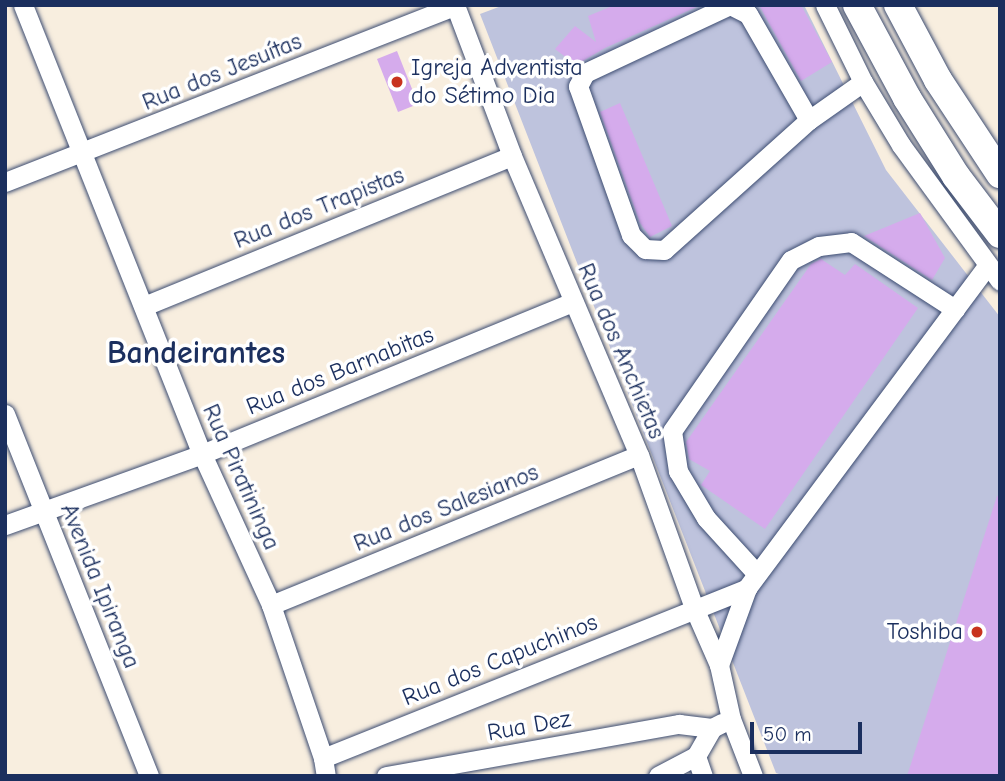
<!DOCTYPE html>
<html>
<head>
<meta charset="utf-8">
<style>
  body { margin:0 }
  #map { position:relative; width:1005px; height:781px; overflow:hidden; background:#f8eedf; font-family:"Comic Neue",sans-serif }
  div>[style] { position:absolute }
  .industrial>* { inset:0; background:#bec3dd }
  .building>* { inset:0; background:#d5abec }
  .roads { filter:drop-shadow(0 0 2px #3c4c71) drop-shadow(0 0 2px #3c4c71) }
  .minor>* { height:19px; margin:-9.5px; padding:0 9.5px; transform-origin:9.5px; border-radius:9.5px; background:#fff }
  .highway>* { height:28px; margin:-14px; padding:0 14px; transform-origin:14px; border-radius:14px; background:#fff }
  .dots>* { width:19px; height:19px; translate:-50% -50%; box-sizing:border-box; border:4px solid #fff; border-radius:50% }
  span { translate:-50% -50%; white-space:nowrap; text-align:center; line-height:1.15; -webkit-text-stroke:7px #fff; paint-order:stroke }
  .poi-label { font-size:24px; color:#1b2f5e }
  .left { translate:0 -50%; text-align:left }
  .right { translate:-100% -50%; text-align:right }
  .street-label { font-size:24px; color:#1b2f5e }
  .district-label { font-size:32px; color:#1b2f5e; font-weight:700 }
  .frame { position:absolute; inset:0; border:7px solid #1b2f5e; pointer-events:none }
  .scale { position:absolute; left:750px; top:722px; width:112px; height:32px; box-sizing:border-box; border:4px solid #1b2f5e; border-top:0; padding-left:9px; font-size:21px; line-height:24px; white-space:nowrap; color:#1b2f5e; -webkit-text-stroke:5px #fff; paint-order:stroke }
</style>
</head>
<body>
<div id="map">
  <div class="industrial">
    <div style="clip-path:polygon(504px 5px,804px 5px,886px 170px,1000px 317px,1000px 776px,785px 776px,776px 773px,480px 14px)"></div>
  </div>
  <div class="building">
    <div style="clip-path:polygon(615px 5px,701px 5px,605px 48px,576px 65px,555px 49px,575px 26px,596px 42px,588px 16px)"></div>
    <div style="clip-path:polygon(759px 5px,801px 5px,832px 62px,801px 81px)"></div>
    <div style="clip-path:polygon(397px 51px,418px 104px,398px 112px,377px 59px)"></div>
    <div style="clip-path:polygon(620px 103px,672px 226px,650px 237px,640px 223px,600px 112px)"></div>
    <div style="clip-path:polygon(920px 213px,945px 258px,932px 280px,864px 236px)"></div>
    <div style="clip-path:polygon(821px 259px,845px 275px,855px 264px,918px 308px,765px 529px,701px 485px,710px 471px,689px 459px,686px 442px,811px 264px)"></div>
    <div style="clip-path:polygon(997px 496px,1000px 497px,1000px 776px,907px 776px)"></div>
  </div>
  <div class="roads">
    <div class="minor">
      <div style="left:23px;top:5px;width:483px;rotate:68.3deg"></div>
      <div style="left:202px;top:454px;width:166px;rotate:65.4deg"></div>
      <div style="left:271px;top:605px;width:162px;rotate:71.2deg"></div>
      <div style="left:323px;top:758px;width:18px;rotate:81deg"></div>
      <div style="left:455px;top:5px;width:161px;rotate:69.3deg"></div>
      <div style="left:512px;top:156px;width:325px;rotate:67deg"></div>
      <div style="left:639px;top:455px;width:163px;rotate:70.2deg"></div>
      <div style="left:694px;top:608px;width:62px;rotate:66.3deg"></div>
      <div style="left:719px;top:665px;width:55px;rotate:77.5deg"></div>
      <div style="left:731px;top:719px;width:61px;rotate:68.9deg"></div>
      <div style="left:825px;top:5px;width:86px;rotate:63.7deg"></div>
      <div style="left:863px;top:82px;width:74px;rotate:58.9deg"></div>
      <div style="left:901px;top:145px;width:168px;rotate:53.9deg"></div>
      <div style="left:809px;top:120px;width:122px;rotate:-119.9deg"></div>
      <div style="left:748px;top:14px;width:20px;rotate:-153deg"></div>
      <div style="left:730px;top:5px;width:160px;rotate:154.9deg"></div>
      <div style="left:585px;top:73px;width:15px;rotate:118deg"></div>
      <div style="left:578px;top:86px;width:158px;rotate:70.4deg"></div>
      <div style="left:631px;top:235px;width:20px;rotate:45deg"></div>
      <div style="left:645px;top:249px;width:19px;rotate:3deg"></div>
      <div style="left:664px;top:250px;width:195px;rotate:-41.9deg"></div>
      <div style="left:809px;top:120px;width:66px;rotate:-35.1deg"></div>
      <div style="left:5px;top:182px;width:484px;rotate:-21.4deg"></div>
      <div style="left:144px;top:306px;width:397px;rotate:-22.2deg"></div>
      <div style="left:5px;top:414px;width:390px;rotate:68.3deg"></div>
      <div style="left:5px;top:525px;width:209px;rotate:-19.8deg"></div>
      <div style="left:202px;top:454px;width:401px;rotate:-22.3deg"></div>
      <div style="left:757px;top:574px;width:76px;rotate:-132.3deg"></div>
      <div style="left:706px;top:518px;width:55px;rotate:-120.8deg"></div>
      <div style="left:678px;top:471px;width:40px;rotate:-98.5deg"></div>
      <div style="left:672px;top:431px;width:208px;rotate:-55.2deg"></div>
      <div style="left:791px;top:260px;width:31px;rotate:-27deg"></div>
      <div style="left:819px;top:246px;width:32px;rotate:-7deg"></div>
      <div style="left:851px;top:242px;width:124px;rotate:32.8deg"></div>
      <div style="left:271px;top:605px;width:397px;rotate:-22.2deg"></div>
      <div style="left:719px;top:665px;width:82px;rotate:-70deg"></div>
      <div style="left:747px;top:588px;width:402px;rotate:-53.3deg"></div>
      <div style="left:696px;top:756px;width:21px;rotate:71deg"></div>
      <div style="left:323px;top:758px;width:457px;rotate:-21.8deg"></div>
      <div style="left:386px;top:776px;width:298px;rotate:-10.1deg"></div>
      <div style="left:679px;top:724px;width:33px;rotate:7deg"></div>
      <div style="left:658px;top:776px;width:43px;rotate:-27.8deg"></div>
      <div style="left:696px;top:756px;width:32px;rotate:-60deg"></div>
      <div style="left:712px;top:728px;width:11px;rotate:-27deg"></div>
    </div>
    <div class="highway">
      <div style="left:857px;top:5px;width:106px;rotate:61.7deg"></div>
      <div style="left:907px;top:98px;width:92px;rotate:57.9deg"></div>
      <div style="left:956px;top:176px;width:73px;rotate:52.8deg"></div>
      <div style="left:898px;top:5px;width:85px;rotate:61.9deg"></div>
      <div style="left:938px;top:80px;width:113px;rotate:56.6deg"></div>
    </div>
  </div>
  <div class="dots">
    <div style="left:397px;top:82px;background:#c8321e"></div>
    <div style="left:977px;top:632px;background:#c8321e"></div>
  </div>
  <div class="poi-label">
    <span class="left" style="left:411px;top:82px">Igreja Adventista<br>do Sétimo Dia</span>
    <span class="right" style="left:963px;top:632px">Toshiba</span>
  </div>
  <div class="street-label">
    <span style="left:222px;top:72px;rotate:-22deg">Rua dos Jesuítas</span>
    <span style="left:319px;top:208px;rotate:-22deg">Rua dos Trapistas</span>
    <span style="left:621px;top:351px;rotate:67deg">Rua dos Anchietas</span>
    <span style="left:340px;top:371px;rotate:-22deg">Rua dos Barnabitas</span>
    <span style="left:241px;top:477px;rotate:66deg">Rua Piratininga</span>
    <span style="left:446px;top:508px;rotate:-22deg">Rua dos Salesianos</span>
    <span style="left:100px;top:586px;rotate:68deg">Avenida Ipiranga</span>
    <span style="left:500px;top:660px;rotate:-22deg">Rua dos Capuchinos</span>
    <span style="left:529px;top:726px;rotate:-10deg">Rua Dez</span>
  </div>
  <div class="district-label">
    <span style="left:196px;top:353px">Bandeirantes</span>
  </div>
  <div class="frame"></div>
  <div class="scale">50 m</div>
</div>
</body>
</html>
